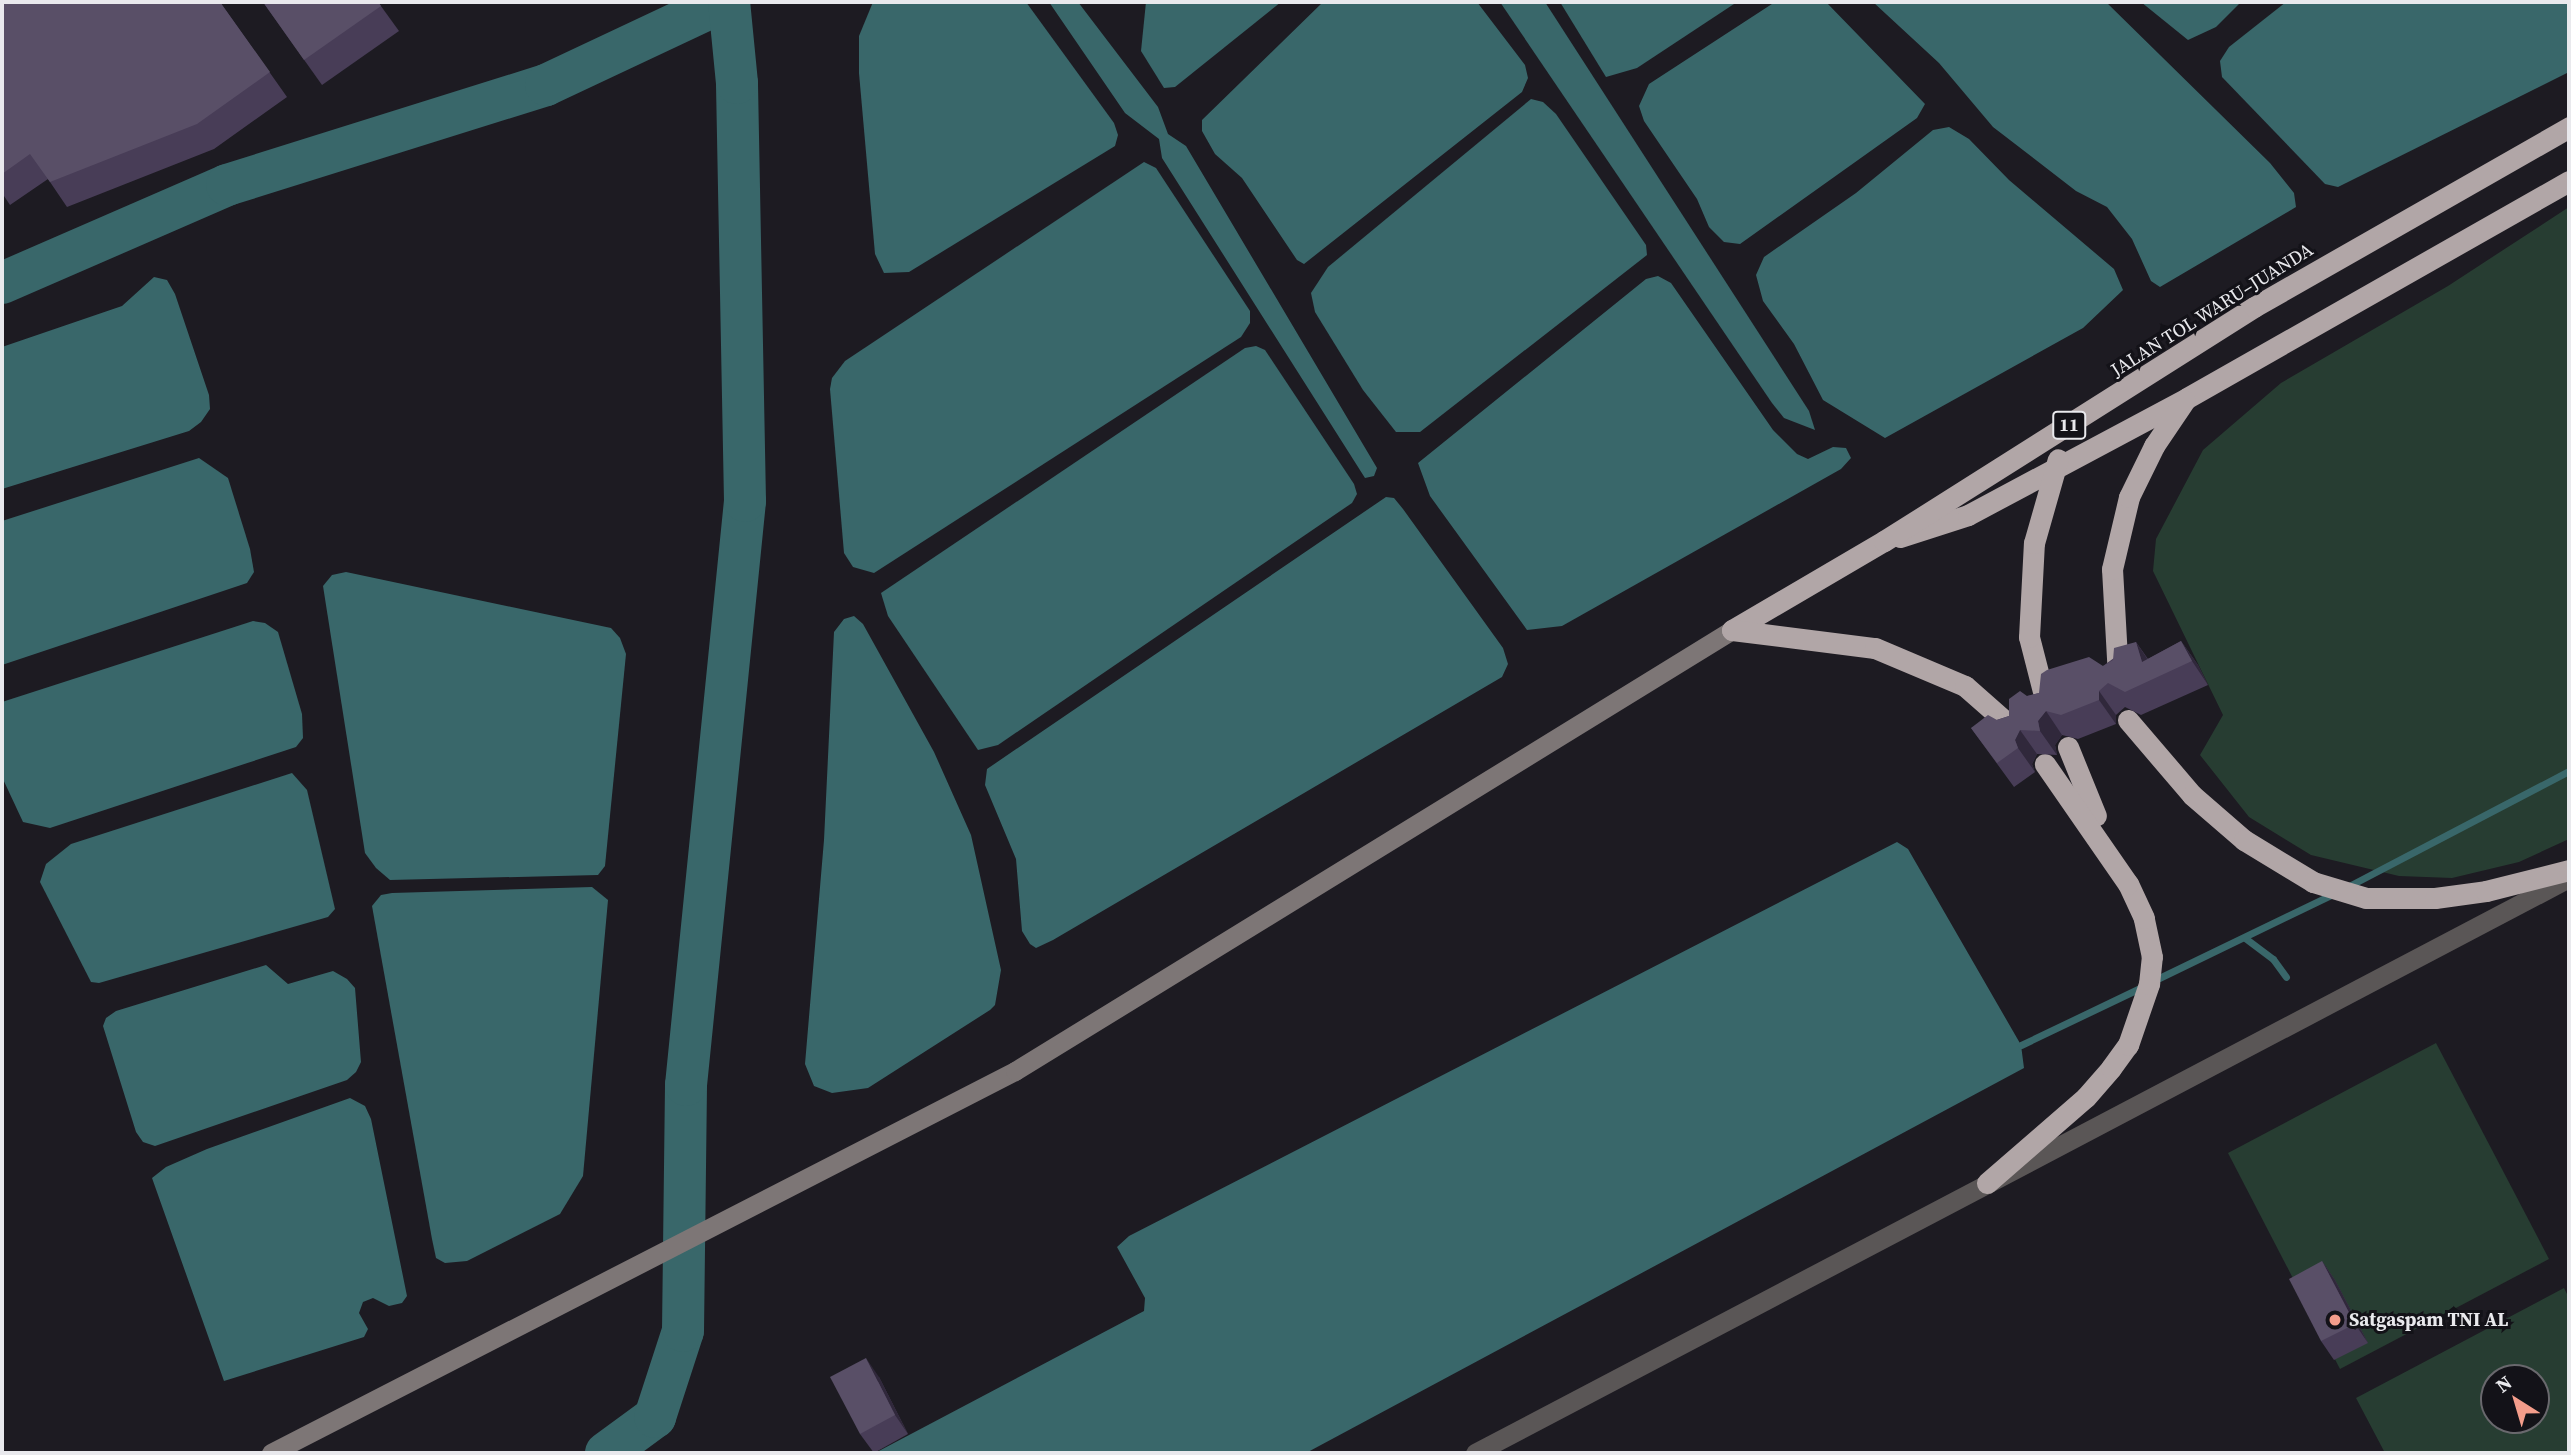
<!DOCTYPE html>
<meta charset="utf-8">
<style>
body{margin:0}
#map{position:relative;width:2571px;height:1455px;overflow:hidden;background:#1d1b22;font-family:"Source Serif 4",serif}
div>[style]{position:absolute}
.green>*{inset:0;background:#273d32}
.water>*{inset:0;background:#39676a}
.stream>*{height:7px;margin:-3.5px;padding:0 3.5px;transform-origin:3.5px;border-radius:3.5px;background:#39676a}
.river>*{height:42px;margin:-21px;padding:0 21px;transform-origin:21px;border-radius:21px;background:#39676a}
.tertiary>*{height:19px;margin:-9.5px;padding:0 9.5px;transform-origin:9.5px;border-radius:9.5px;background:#5a5656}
.secondary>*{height:19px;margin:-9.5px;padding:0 9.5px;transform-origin:9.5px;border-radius:9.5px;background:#7d7676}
.motorway>*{height:21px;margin:-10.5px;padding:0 10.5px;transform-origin:10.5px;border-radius:10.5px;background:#b1a6a7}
.wall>*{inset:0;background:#483d57}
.shaded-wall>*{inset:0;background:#30283b}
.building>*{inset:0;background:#594f67}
.dots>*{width:19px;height:19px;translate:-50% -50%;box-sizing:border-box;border:4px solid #131218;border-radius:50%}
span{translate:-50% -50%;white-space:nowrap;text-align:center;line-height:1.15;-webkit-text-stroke:6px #131218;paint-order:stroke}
.shield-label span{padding:2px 5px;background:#131218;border:2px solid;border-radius:5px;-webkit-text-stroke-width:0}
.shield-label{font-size:18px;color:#e9e9ed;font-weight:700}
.street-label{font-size:19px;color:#e9e9ed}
.poi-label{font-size:19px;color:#e9e9ed;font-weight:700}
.left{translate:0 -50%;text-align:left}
.frame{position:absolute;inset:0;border:4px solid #e9e9ed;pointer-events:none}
.north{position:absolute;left:2480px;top:1364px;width:70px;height:70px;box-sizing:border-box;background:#131218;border:2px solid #69686d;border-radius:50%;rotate:323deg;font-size:19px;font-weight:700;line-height:28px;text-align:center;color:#e9e9ed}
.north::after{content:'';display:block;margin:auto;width:24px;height:32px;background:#f49d8b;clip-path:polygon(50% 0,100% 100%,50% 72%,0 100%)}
</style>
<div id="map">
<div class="green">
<div style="clip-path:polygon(2569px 207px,2569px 839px,2519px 862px,2452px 878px,2399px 876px,2311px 855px,2249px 817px,2200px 755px,2223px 715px,2153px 571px,2156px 539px,2203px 450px,2281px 383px,2448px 286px)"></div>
<div style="clip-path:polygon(2436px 1043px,2549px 1259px,2340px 1369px,2228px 1153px)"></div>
<div style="clip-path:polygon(evenodd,2564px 1288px,2569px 1298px,2569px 1453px,2385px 1453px,2356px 1398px,2564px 1288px,2494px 1378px,2536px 1378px,2536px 1420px,2494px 1420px,2494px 1378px)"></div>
</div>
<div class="water">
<div style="clip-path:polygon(873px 2px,1026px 2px,1114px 123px,1118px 135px,1115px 146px,909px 272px,884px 273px,875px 254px,859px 73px,859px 36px)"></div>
<div style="clip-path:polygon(1049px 2px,1078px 2px,1158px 107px,1168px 134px,1186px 146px,1377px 468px,1374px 476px,1365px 478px,1162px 158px,1159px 139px,1125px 113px)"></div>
<div style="clip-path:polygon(1146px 2px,1281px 2px,1175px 87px,1164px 88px,1141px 51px)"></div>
<div style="clip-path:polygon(1323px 2px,1477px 2px,1525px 65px,1528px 78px,1522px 92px,1304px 264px,1297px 260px,1242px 178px,1215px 154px,1202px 131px,1202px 120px)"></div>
<div style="clip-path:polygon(1500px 2px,1545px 2px,1809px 411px,1815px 430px,1784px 418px,1772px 403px)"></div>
<div style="clip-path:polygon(1560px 2px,1737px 2px,1637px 68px,1606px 77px)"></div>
<div style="clip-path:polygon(1775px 2px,1826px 2px,1925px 104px,1917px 118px,1740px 244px,1724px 242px,1709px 227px,1697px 199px,1644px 121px,1639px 106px,1649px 84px)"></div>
<div style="clip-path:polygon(1873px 2px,2106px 2px,2270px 163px,2294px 193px,2296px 207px,2160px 287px,2151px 281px,2132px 239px,2107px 207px,2076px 191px,1993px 127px,1939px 63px)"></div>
<div style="clip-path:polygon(2141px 2px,2241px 2px,2216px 27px,2188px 40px)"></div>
<div style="clip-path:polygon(2286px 2px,2569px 2px,2569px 72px,2338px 187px,2325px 184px,2222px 77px,2220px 61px,2229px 47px)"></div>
<div style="clip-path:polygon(1531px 99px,1543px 102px,1556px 114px,1646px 245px,1647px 255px,1420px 432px,1396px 432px,1363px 390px,1315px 312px,1311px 293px,1328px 267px)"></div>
<div style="clip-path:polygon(1949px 127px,1969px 139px,2009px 180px,2114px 269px,2123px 290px,2083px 328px,1885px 438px,1823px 400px,1794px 344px,1763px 301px,1756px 275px,1764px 257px,1856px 193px,1933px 130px)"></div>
<div style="clip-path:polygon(1144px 162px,1156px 168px,1250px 311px,1250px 323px,1241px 337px,874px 573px,853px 567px,844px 553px,830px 389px,832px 378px,845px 361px)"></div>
<div style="clip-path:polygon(1658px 276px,1671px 283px,1773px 430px,1797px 454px,1808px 459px,1833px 447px,1846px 448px,1851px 458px,1841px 469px,1562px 626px,1527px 630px,1430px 496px,1418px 463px,1646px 279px)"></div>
<div style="clip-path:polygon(154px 277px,167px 280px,175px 294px,209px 395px,210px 409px,201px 422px,189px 431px,2px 489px,2px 347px,122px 306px)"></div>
<div style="clip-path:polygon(1256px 346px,1265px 350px,1354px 484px,1357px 494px,1352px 503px,998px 745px,978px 750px,888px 616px,881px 593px,1245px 348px)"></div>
<div style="clip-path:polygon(199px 458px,228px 478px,250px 549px,254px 572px,247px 583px,2px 665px,2px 521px)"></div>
<div style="clip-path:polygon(1386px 497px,1394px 498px,1403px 509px,1503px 648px,1508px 664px,1502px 677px,1053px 940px,1036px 948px,1030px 944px,1022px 931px,1016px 859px,985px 785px,987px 769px)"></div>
<div style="clip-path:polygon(346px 572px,611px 628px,620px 638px,626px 654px,605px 866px,598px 875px,390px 880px,376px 868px,365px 853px,323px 586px,332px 575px)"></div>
<div style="clip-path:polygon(854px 616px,863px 624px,934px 752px,971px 835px,1001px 970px,995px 1005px,990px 1010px,868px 1088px,832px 1093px,814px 1086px,805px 1064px,824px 840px,834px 632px,844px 619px)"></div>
<div style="clip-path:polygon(253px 621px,265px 623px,278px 632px,302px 714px,303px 738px,296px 747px,50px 828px,23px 822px,2px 777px,2px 702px)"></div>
<div style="clip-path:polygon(292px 773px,307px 790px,335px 909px,328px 917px,99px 983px,91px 982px,40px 882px,46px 864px,71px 844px)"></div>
<div style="clip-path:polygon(1897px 842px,1908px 849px,2021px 1045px,2024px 1068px,1306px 1453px,875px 1453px,1144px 1311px,1145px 1298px,1117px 1247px,1129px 1236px)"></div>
<div style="clip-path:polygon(592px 887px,608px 900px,583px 1176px,560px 1214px,467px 1261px,445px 1263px,436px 1258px,432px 1239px,372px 906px,381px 895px,392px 893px)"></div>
<div style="clip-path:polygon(266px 965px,288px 984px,333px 971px,347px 979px,355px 988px,361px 1062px,356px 1072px,347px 1080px,155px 1146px,143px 1142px,136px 1132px,103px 1026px,106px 1018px,116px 1011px)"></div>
<div style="clip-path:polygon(350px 1098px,365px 1106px,371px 1119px,407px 1296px,402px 1303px,389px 1306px,373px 1298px,363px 1302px,359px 1313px,368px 1329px,364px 1337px,224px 1381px,152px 1178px,166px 1167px,207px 1149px)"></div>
</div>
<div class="stream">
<div style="left:2347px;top:887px;width:250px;rotate:-27.6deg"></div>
<div style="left:2245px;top:938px;width:35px;rotate:37deg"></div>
<div style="left:2273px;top:959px;width:22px;rotate:54deg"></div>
<div style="left:2155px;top:980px;width:198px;rotate:-25.8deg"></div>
<div style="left:2021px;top:1045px;width:136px;rotate:-25.6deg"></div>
</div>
<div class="river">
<div style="left:2px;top:283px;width:245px;rotate:-23.5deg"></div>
<div style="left:227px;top:185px;width:334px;rotate:-17.4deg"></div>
<div style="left:546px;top:85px;width:195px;rotate:-25.2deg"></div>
<div style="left:606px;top:1453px;width:61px;rotate:-36.3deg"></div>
<div style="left:655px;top:1417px;width:90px;rotate:-72deg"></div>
<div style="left:683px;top:1331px;width:246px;rotate:-89.3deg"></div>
<div style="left:686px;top:1085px;width:587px;rotate:-84.23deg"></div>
<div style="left:745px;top:501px;width:418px;rotate:-91.1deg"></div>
<div style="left:737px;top:83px;width:81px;rotate:-95.6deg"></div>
</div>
<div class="tertiary">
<div style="left:1475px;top:1453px;width:1236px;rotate:-27.73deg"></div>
</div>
<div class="secondary">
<div style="left:271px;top:1453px;width:836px;rotate:-27.18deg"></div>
<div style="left:1015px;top:1071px;width:842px;rotate:-31.59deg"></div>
</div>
<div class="motorway">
<div style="left:1900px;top:537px;width:71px;rotate:-17.9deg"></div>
<div style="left:1968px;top:515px;width:248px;rotate:-28.1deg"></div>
<div style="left:2187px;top:398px;width:439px;rotate:-29.6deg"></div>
<div style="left:1732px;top:630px;width:176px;rotate:-30.4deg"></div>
<div style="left:1884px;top:541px;width:438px;rotate:-32.3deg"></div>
<div style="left:2254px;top:307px;width:363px;rotate:-29.7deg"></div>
<div style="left:1732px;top:630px;width:144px;rotate:7.2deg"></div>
<div style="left:1875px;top:648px;width:98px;rotate:22.9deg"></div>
<div style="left:1965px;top:686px;width:68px;rotate:41.4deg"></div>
<div style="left:2118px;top:676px;width:107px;rotate:-93.2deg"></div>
<div style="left:2112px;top:569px;width:74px;rotate:-76.7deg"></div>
<div style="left:2129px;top:497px;width:57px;rotate:-63.9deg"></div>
<div style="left:2154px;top:446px;width:55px;rotate:-56deg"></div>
<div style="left:2047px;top:707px;width:72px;rotate:-104.4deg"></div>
<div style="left:2029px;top:637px;width:94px;rotate:-87deg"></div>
<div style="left:2034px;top:543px;width:87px;rotate:-74.1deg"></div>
<div style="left:2128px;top:720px;width:99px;rotate:49.5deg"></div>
<div style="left:2192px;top:795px;width:69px;rotate:40.9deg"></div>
<div style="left:2244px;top:840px;width:81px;rotate:31.3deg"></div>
<div style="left:2313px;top:882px;width:55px;rotate:16.8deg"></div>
<div style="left:2366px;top:898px;width:69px"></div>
<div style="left:2435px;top:898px;width:51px;rotate:-7.8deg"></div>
<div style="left:2486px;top:891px;width:86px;rotate:-14.2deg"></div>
<div style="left:2068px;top:747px;width:74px;rotate:67.9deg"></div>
<div style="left:1987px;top:1183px;width:131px;rotate:-41deg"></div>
<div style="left:2086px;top:1097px;width:38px;rotate:-49deg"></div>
<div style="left:2111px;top:1068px;width:29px;rotate:-54deg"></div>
<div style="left:2128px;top:1045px;width:65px;rotate:-71deg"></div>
<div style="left:2149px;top:984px;width:27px;rotate:-84deg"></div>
<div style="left:2152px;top:957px;width:40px;rotate:-102deg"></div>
<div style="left:2144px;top:918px;width:38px;rotate:-115deg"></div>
<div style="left:2128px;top:884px;width:146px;rotate:-124.7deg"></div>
</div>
<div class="wall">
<div style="clip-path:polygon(2px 2px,220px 2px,287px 97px,214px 149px,67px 207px,48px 179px,10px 205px,2px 193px)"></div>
<div style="clip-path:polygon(263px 2px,378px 2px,399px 31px,322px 85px)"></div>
<div style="clip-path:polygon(2181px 641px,2198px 665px,2208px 685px,2141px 715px,2125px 707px,2116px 715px,2116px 724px,2078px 739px,2062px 735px,2055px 745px,2057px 755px,2037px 754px,2032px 764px,2035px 772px,2014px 787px,1971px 728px,2009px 716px,2027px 696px,2039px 693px,2103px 666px,2136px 642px,2148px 659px)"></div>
<div style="clip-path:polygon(2322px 1261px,2335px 1280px,2368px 1343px,2334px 1360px,2321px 1341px)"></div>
<div style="clip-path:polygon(879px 1377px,908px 1434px,874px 1453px,860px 1434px)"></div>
</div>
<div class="shaded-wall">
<div style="clip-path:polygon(2181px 641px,2198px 665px,2208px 685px,2192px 661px)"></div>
<div style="clip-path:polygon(2136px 642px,2152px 666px,2142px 662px)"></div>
<div style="clip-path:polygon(2099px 691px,2116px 715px,2116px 724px,2099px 700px)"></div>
<div style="clip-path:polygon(2046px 711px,2062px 735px,2055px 745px,2057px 755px,2040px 731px,2038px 721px)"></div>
<div style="clip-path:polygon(2020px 730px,2037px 754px,2032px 764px,2035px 772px,2018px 748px,2015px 740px)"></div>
<div style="clip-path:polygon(2322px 1261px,2335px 1280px,2368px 1343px,2355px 1324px)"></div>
<div style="clip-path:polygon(866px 1358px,879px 1377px,908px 1434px,895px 1415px)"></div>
</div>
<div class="building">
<div style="clip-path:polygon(2px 2px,220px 2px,270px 72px,197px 124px,50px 182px,30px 154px,2px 174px)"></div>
<div style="clip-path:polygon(263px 2px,378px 2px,381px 6px,304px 60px)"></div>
<div style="clip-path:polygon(2181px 641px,2192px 661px,2125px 692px,2108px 683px,2099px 691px,2099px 700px,2061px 715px,2046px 711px,2038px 721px,2040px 731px,2020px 730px,2015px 740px,2018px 748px,1997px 763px,1971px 728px,1988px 715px,1997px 720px,2009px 716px,2009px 699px,2020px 691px,2027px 696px,2039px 693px,2041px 674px,2047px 670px,2089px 657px,2103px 666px,2113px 660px,2114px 648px,2136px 642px,2142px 662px)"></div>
<div style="clip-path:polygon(2322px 1261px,2355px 1324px,2321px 1341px,2289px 1279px)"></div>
<div style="clip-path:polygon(866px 1358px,895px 1415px,860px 1434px,830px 1377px)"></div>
</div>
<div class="dots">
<div style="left:2335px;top:1320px;background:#f49d8b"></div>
</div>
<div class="shield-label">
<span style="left:2069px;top:425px">11</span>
</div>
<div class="street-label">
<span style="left:2212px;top:310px;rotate:-32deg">JALAN TOL WARU–JUANDA</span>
</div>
<div class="poi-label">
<span class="left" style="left:2349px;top:1320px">Satgaspam TNI AL</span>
</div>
<div class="frame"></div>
<div class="north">N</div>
</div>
